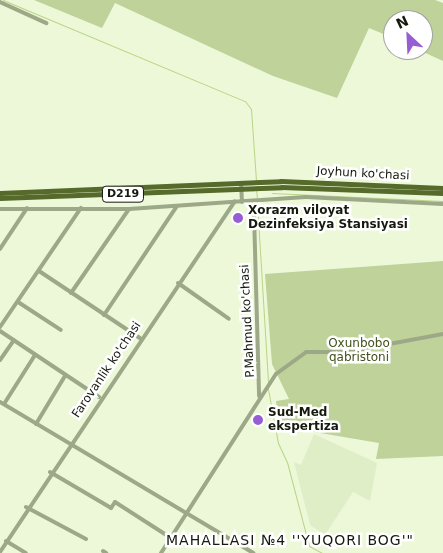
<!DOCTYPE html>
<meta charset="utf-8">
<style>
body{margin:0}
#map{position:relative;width:443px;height:553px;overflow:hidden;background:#ecf8d8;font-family:"DejaVu Sans",sans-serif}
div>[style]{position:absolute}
.built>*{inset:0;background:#e0eec7}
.green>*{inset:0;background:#bed29a}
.stream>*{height:1px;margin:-0.5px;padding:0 0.5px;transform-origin:0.5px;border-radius:0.5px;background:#b9d485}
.minor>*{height:4px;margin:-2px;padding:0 2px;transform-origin:2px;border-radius:2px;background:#9ca887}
.major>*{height:4.5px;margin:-2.25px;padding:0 2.25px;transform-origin:2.25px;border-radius:2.25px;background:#566a2b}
.dots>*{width:14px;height:14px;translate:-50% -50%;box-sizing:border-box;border:2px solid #fff;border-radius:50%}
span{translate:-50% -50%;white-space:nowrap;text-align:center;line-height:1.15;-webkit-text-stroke:5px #fff;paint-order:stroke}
.shield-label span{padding:1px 4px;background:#fff;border:1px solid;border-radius:4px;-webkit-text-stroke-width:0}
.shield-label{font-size:11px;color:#15190e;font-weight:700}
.street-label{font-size:12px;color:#15190e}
.poi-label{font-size:12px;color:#15190e;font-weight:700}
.left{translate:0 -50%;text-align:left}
.park-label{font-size:12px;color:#42521b}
.neighbourhood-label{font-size:14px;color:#15190e;letter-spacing:1px}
.north{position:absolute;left:383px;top:10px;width:50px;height:50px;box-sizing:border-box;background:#fff;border:1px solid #a1a39f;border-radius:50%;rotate:335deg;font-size:14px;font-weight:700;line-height:20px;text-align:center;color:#15190e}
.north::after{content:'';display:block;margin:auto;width:18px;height:22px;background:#975dd5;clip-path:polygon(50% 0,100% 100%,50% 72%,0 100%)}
</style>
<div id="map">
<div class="built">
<div style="clip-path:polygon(314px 434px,377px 463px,370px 501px,353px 492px,325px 535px,310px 525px,294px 462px,301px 465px)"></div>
</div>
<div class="green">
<div style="clip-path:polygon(34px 0,435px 0,443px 3px,443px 61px,419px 50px,423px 50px,423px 20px,393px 20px,393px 38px,369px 28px,337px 98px,273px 76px,115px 3px,102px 28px)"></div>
<div style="clip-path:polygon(443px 261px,443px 456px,376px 459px,379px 443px,279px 426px,276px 401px,289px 399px,272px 364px,265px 274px)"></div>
</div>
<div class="stream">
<div style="left:3px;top:0;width:262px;rotate:22.7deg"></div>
<div style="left:245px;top:101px;width:10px;rotate:53deg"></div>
<div style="left:251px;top:109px;width:72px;rotate:86deg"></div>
<div style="left:256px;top:190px;width:8px;rotate:83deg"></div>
<div style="left:272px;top:193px;width:171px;rotate:2.7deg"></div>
<div style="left:257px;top:202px;width:181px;rotate:86.5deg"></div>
<div style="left:268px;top:389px;width:55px;rotate:79.5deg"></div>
<div style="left:278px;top:443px;width:21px;rotate:65deg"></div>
<div style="left:287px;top:462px;width:87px;rotate:75.3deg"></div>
<div style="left:309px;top:546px;width:15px;rotate:28deg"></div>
</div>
<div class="minor">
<div style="left:0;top:2px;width:51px;rotate:24.5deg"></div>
<div style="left:241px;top:183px;width:19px;rotate:87deg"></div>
<div style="left:248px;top:203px;width:13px;rotate:61deg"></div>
<div style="left:254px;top:214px;width:182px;rotate:88.4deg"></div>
<div style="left:0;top:209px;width:129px"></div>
<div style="left:129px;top:209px;width:177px;rotate:-3.9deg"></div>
<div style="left:306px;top:197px;width:137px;rotate:2.9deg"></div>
<div style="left:0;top:249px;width:49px;rotate:-56.6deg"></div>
<div style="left:39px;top:271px;width:121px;rotate:33.6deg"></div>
<div style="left:178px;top:283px;width:62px;rotate:35.2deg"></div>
<div style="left:71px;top:293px;width:102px;rotate:-55.4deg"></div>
<div style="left:18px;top:302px;width:51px;rotate:33.1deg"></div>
<div style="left:104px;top:315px;width:131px;rotate:-56.2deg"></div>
<div style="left:0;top:327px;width:144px;rotate:-55.8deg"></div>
<div style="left:0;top:331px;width:119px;rotate:33.7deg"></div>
<div style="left:0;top:360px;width:24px;rotate:-55deg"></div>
<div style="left:0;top:402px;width:295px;rotate:30.8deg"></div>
<div style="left:4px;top:404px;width:58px;rotate:-57.7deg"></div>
<div style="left:36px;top:424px;width:56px;rotate:-58.9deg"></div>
<div style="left:50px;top:472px;width:71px;rotate:30.5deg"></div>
<div style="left:111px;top:508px;width:7px;rotate:-56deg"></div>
<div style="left:115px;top:502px;width:67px;rotate:32.7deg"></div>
<div style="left:26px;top:507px;width:68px;rotate:28.1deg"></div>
<div style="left:6px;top:541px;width:23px;rotate:31deg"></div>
<div style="left:103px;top:551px;width:4px;rotate:34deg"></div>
<div style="left:0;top:552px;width:422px;rotate:-56.2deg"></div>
<div style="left:161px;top:553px;width:213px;rotate:-57.3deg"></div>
<div style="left:276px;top:374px;width:37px;rotate:-36deg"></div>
<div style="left:306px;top:352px;width:40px"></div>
<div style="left:346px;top:352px;width:99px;rotate:-10.5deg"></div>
</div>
<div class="major">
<div style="left:0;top:193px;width:281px;rotate:-2.4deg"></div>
<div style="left:281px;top:181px;width:162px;rotate:2.5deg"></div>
<div style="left:0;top:198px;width:282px;rotate:-2.2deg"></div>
<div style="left:282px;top:187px;width:161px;rotate:2.1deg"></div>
</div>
<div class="dots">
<div style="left:238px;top:218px;background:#975dd5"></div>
<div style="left:258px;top:420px;background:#975dd5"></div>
</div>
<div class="shield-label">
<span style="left:123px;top:194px">D219</span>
</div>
<div class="street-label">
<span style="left:363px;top:174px;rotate:3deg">Joyhun ko'chasi</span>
<span style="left:248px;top:321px;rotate:-93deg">P.Mahmud ko'chasi</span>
<span style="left:107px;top:370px;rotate:-56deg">Farovanlik ko'chasi</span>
</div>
<div class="poi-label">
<span class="left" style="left:248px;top:218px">Xorazm viloyat<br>Dezinfeksiya Stansiyasi</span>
<span class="left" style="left:268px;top:420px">Sud-Med<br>ekspertiza</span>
</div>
<div class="park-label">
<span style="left:359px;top:351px">Oxunbobo<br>qabristoni</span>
</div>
<div class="neighbourhood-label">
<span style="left:290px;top:540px">MAHALLASI №4 ''YUQORI BOG'"</span>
</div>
<div class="north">N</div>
</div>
